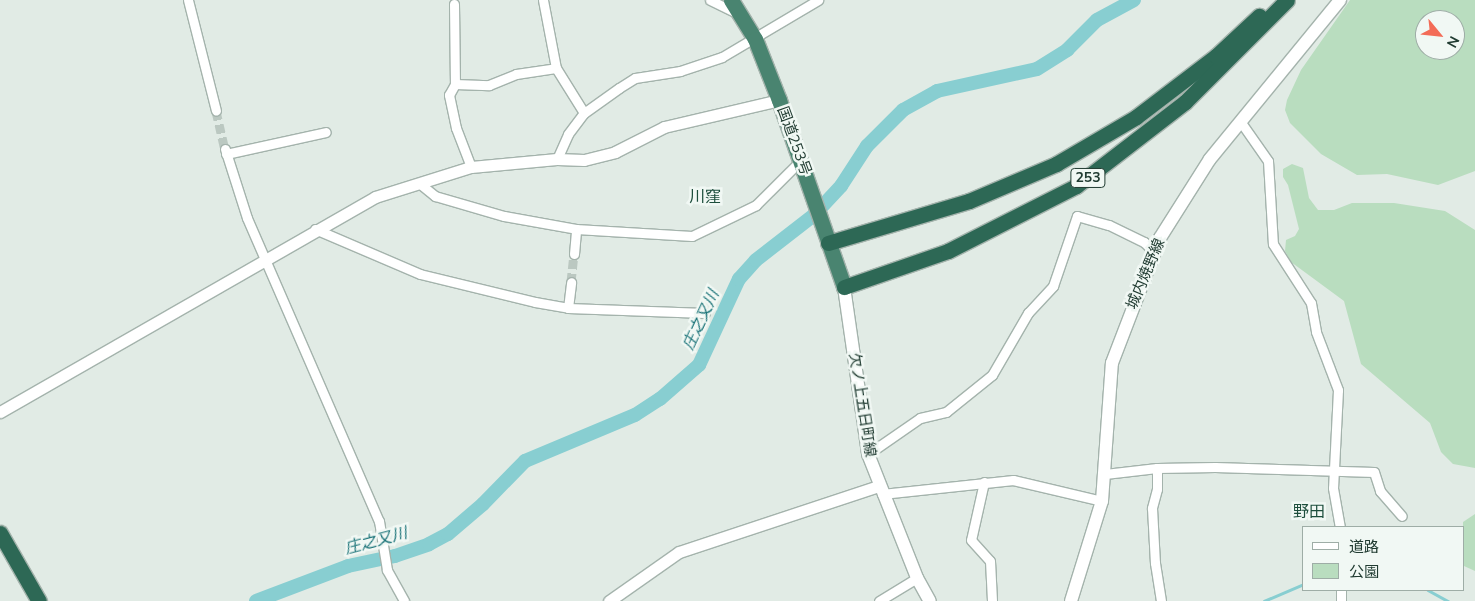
<!DOCTYPE html>
<meta charset="utf-8">
<style>
body{margin:0}
#map{position:relative;width:1475px;height:601px;overflow:hidden;background:#e1ebe5;font-family:"Nunito Sans","Noto Sans JP",sans-serif}
div>[style]{position:absolute}
.green>*{inset:0;background:#b9ddbf}
.stream>*{height:2.5px;margin:-1.25px;padding:0 1.25px;transform-origin:1.25px;border-radius:1.25px;background:#88ced1}
.river>*{height:14px;margin:-7px;padding:0 7px;transform-origin:7px;border-radius:7px;background:#88ced1}
.minor-tunnel>*{height:9px;margin-top:-4.5px;transform-origin:0;background:repeating-linear-gradient(90deg,#bbc8c1 0 9px,transparent 0 13.5px)}
.roads{filter:drop-shadow(1px 0 #a4b3ac) drop-shadow(-1px 0 #a4b3ac) drop-shadow(0 1px #a4b3ac) drop-shadow(0 -1px #a4b3ac)}
.minor>*{height:9px;margin:-4.5px;padding:0 4.5px;transform-origin:4.5px;border-radius:4.5px;background:#fff}
.tertiary>*{height:11px;margin:-5.5px;padding:0 5.5px;transform-origin:5.5px;border-radius:5.5px;background:#fff}
.secondary>*{height:12px;margin:-6px;padding:0 6px;transform-origin:6px;border-radius:6px;background:#fff}
.trunk>*{height:15px;margin:-7.5px;padding:0 7.5px;transform-origin:7.5px;border-radius:7.5px;background:#498470}
.motorway>*{height:15px;margin:-7.5px;padding:0 7.5px;transform-origin:7.5px;border-radius:7.5px;background:#2d6855}
span{translate:-50% -50%;white-space:nowrap;text-align:center;line-height:1.15;-webkit-text-stroke:5px #f1f8f4;paint-order:stroke}
.shield-label span{padding:1px 4px;background:#f1f8f4;border:1px solid;border-radius:4px;-webkit-text-stroke-width:0}
.shield-label{font-size:14px;color:#213c32;font-weight:700}
.street-label{font-size:15px;color:#213c32}
.neighbourhood-label{font-size:16px;color:#1d4e3c}
.water-label{font-size:16px;color:#1b7378;font-style:italic}
.legend{position:absolute;left:1302px;top:526px;width:162px;height:65px;box-sizing:border-box;background:#f1f8f4;border:1px solid #9eada6;margin:0;padding:6px 9px;list-style:none;font-size:15px;color:#213c32}
.legend li{display:flex;align-items:center;gap:10px;height:25px}
.legend b{width:25px;border:1px solid #9eada6}
.north{position:absolute;left:1415px;top:10px;width:50px;height:50px;box-sizing:border-box;background:#f1f8f4;border:1px solid #9eada6;border-radius:50%;rotate:118deg;font-size:14px;font-weight:700;line-height:20px;text-align:center;color:#213c32}
.north::after{content:'';display:block;margin:auto;width:18px;height:22px;background:#f36c57;clip-path:polygon(50% 0,100% 100%,50% 72%,0 100%)}
</style>
<div id="map">
<div class="green">
<div style="clip-path:polygon(evenodd,1350px 0,1475px 0,1475px 171px,1438px 185px,1387px 174px,1357px 175px,1321px 154px,1290px 123px,1285px 110px,1287px 100px,1301px 70px,1350px 0,1425px 20px,1455px 20px,1455px 50px,1425px 50px,1425px 20px)"></div>
<div style="clip-path:polygon(1292px 164px,1303px 168px,1309px 198px,1318px 210px,1334px 210px,1352px 203px,1394px 203px,1445px 211px,1475px 230px,1475px 468px,1453px 464px,1441px 452px,1430px 423px,1361px 364px,1344px 301px,1291px 262px,1285px 251px,1286px 240px,1295px 236px,1299px 229px,1288px 185px,1283px 177px,1283px 169px)"></div>
<div style="clip-path:polygon(1475px 514px,1475px 571px,1464px 566px,1463px 527px,1463px 522px)"></div>
</div>
<div class="stream">
<div style="left:1428px;top:590px;width:23px;rotate:29deg"></div>
<div style="left:1264px;top:601px;width:43px;rotate:-23deg"></div>
</div>
<div class="river">
<div style="left:256px;top:601px;width:98px;rotate:-20.8deg"></div>
<div style="left:348px;top:566px;width:48px;rotate:-12deg"></div>
<div style="left:395px;top:556px;width:36px;rotate:-19deg"></div>
<div style="left:429px;top:544px;width:21px;rotate:-28deg"></div>
<div style="left:448px;top:534px;width:46px;rotate:-40.6deg"></div>
<div style="left:483px;top:504px;width:60px;rotate:-45.7deg"></div>
<div style="left:525px;top:461px;width:119px;rotate:-22.7deg"></div>
<div style="left:635px;top:415px;width:30px;rotate:-33deg"></div>
<div style="left:660px;top:399px;width:52px;rotate:-41.1deg"></div>
<div style="left:699px;top:365px;width:95px;rotate:-65.1deg"></div>
<div style="left:739px;top:279px;width:25px;rotate:-48deg"></div>
<div style="left:756px;top:260px;width:73px;rotate:-37.8deg"></div>
<div style="left:814px;top:215px;width:40px;rotate:-47deg"></div>
<div style="left:841px;top:186px;width:48px;rotate:-57deg"></div>
<div style="left:867px;top:146px;width:51px;rotate:-45deg"></div>
<div style="left:903px;top:110px;width:39px;rotate:-29deg"></div>
<div style="left:937px;top:91px;width:102px;rotate:-12.4deg"></div>
<div style="left:1037px;top:69px;width:36px;rotate:-32deg"></div>
<div style="left:1067px;top:50px;width:42px;rotate:-45deg"></div>
<div style="left:1097px;top:20px;width:42px;rotate:-28.4deg"></div>
</div>
<div class="minor-tunnel">
<div style="left:216px;top:111px;width:39px;rotate:77deg"></div>
<div style="left:571px;top:282px;width:28px;rotate:-84deg"></div>
</div>
<div class="roads">
<div class="minor">
<div style="left:188px;top:0;width:114px;rotate:75.8deg"></div>
<div style="left:543px;top:0;width:69px;rotate:79.2deg"></div>
<div style="left:556px;top:68px;width:53px;rotate:58.1deg"></div>
<div style="left:710px;top:0;width:32px;rotate:26deg"></div>
<div style="left:454px;top:4px;width:80px;rotate:89.3deg"></div>
<div style="left:1240px;top:121px;width:49px;rotate:55deg"></div>
<div style="left:1268px;top:161px;width:83px;rotate:86.6deg"></div>
<div style="left:1273px;top:244px;width:70px;rotate:57.2deg"></div>
<div style="left:1311px;top:303px;width:29px;rotate:80deg"></div>
<div style="left:1316px;top:332px;width:62px;rotate:69.2deg"></div>
<div style="left:1338px;top:390px;width:98px;rotate:92.9deg"></div>
<div style="left:1333px;top:488px;width:40px;rotate:80deg"></div>
<div style="left:225px;top:149px;width:72px;rotate:72.3deg"></div>
<div style="left:247px;top:218px;width:331px;rotate:66.5deg"></div>
<div style="left:379px;top:521px;width:50px;rotate:80.7deg"></div>
<div style="left:387px;top:570px;width:35px;rotate:61deg"></div>
<div style="left:226px;top:154px;width:102px;rotate:-12.4deg"></div>
<div style="left:557px;top:159px;width:27px;rotate:-66deg"></div>
<div style="left:568px;top:134px;width:26px;rotate:-53deg"></div>
<div style="left:584px;top:113px;width:43px;rotate:-35.5deg"></div>
<div style="left:619px;top:88px;width:19px;rotate:-32deg"></div>
<div style="left:635px;top:78px;width:46px;rotate:-8.8deg"></div>
<div style="left:680px;top:71px;width:44px;rotate:-18.4deg"></div>
<div style="left:722px;top:57px;width:112px;rotate:-30.7deg"></div>
<div style="left:471px;top:167px;width:42px;rotate:-111deg"></div>
<div style="left:456px;top:128px;width:34px;rotate:-102deg"></div>
<div style="left:449px;top:95px;width:13px;rotate:-61deg"></div>
<div style="left:455px;top:84px;width:34px;rotate:2deg"></div>
<div style="left:489px;top:85px;width:29px;rotate:-22deg"></div>
<div style="left:516px;top:74px;width:40px;rotate:-8.5deg"></div>
<div style="left:419px;top:183px;width:21px;rotate:39deg"></div>
<div style="left:435px;top:196px;width:72px;rotate:16.2deg"></div>
<div style="left:504px;top:216px;width:73px;rotate:10.2deg"></div>
<div style="left:576px;top:229px;width:116px;rotate:3.5deg"></div>
<div style="left:692px;top:236px;width:71px;rotate:-25.8deg"></div>
<div style="left:756px;top:205px;width:64px;rotate:-45deg"></div>
<div style="left:315px;top:229px;width:114px;rotate:23.2deg"></div>
<div style="left:420px;top:274px;width:118px;rotate:13.7deg"></div>
<div style="left:535px;top:302px;width:34px;rotate:10deg"></div>
<div style="left:568px;top:308px;width:137px;rotate:2.1deg"></div>
<div style="left:574px;top:254px;width:25px;rotate:-85deg"></div>
<div style="left:568px;top:308px;width:26px;rotate:-83deg"></div>
<div style="left:868px;top:454px;width:63px;rotate:-34.7deg"></div>
<div style="left:920px;top:418px;width:27px;rotate:-13deg"></div>
<div style="left:946px;top:412px;width:59px;rotate:-38.8deg"></div>
<div style="left:992px;top:375px;width:72px;rotate:-59.9deg"></div>
<div style="left:1028px;top:313px;width:37px;rotate:-47deg"></div>
<div style="left:1053px;top:286px;width:74px;rotate:-71.1deg"></div>
<div style="left:1077px;top:216px;width:33px;rotate:16deg"></div>
<div style="left:1109px;top:225px;width:39px;rotate:26deg"></div>
<div style="left:1144px;top:242px;width:14px;rotate:45deg"></div>
<div style="left:1157px;top:468px;width:21px;rotate:90deg"></div>
<div style="left:1157px;top:489px;width:20px;rotate:105deg"></div>
<div style="left:1152px;top:508px;width:55px;rotate:86.9deg"></div>
<div style="left:1155px;top:563px;width:38px;rotate:81deg"></div>
<div style="left:1105px;top:474px;width:52px;rotate:-6.6deg"></div>
<div style="left:1157px;top:468px;width:58px;rotate:-1deg"></div>
<div style="left:1215px;top:467px;width:159px;rotate:1.8deg"></div>
<div style="left:1374px;top:472px;width:20px;rotate:72deg"></div>
<div style="left:1380px;top:491px;width:33px;rotate:49deg"></div>
<div style="left:984px;top:482px;width:59px;rotate:102.6deg"></div>
<div style="left:971px;top:540px;width:28px;rotate:48deg"></div>
<div style="left:990px;top:561px;width:40px;rotate:87.1deg"></div>
<div style="left:882px;top:494px;width:132px;rotate:-6.1deg"></div>
<div style="left:1013px;top:480px;width:91px;rotate:13.3deg"></div>
<div style="left:1341px;top:590px;width:11px;rotate:90deg"></div>
<div style="left:879px;top:601px;width:44px;rotate:-31.2deg"></div>
</div>
<div class="tertiary">
<div style="left:0;top:412px;width:432px;rotate:-29.8deg"></div>
<div style="left:375px;top:197px;width:101px;rotate:-17.4deg"></div>
<div style="left:471px;top:167px;width:86px;rotate:-5.3deg"></div>
<div style="left:557px;top:159px;width:27px;rotate:2deg"></div>
<div style="left:584px;top:160px;width:32px;rotate:-14deg"></div>
<div style="left:615px;top:152px;width:55px;rotate:-27deg"></div>
<div style="left:664px;top:127px;width:118px;rotate:-13.2deg"></div>
<div style="left:609px;top:601px;width:85px;rotate:-35deg"></div>
<div style="left:679px;top:552px;width:211px;rotate:-18.3deg"></div>
</div>
<div class="secondary">
<div style="left:844px;top:287px;width:169px;rotate:81.8deg"></div>
<div style="left:868px;top:454px;width:133px;rotate:68.4deg"></div>
<div style="left:917px;top:578px;width:26px;rotate:61deg"></div>
<div style="left:1071px;top:601px;width:105px;rotate:-72.8deg"></div>
<div style="left:1102px;top:501px;width:138px;rotate:-85.9deg"></div>
<div style="left:1112px;top:363px;width:134px;rotate:-69deg"></div>
<div style="left:1160px;top:238px;width:93px;rotate:-57.7deg"></div>
<div style="left:1210px;top:159px;width:205px;rotate:-50.7deg"></div>
</div>
<div class="trunk">
<div style="left:731px;top:0;width:46px;rotate:58.4deg"></div>
<div style="left:755px;top:39px;width:66px;rotate:68.5deg"></div>
<div style="left:779px;top:100px;width:198px;rotate:70.8deg"></div>
</div>
<div class="motorway">
<div style="left:828px;top:243px;width:147px;rotate:-16.6deg"></div>
<div style="left:969px;top:201px;width:95px;rotate:-23deg"></div>
<div style="left:1056px;top:164px;width:93px;rotate:-30.4deg"></div>
<div style="left:1136px;top:117px;width:101px;rotate:-37.3deg"></div>
<div style="left:1216px;top:56px;width:59px;rotate:-42.9deg"></div>
<div style="left:844px;top:287px;width:110px;rotate:-19.1deg"></div>
<div style="left:948px;top:251px;width:144px;rotate:-26.9deg"></div>
<div style="left:1076px;top:186px;width:138px;rotate:-37.6deg"></div>
<div style="left:1185px;top:102px;width:144px;rotate:-45deg"></div>
<div style="left:0;top:533px;width:78px;rotate:60.2deg"></div>
</div>
</div>
<div class="shield-label">
<span style="left:1088px;top:178px">253</span>
</div>
<div class="street-label">
<span style="left:794px;top:141px;rotate:70deg">国道253号</span>
<span style="left:1146px;top:274px;rotate:-67deg">城内焼野線</span>
<span style="left:862px;top:405px;rotate:81deg">欠ノ上五日町線</span>
</div>
<div class="neighbourhood-label">
<span style="left:705px;top:197px">川窪</span>
<span style="left:1309px;top:512px">野田</span>
</div>
<div class="water-label">
<span style="left:701px;top:320px;rotate:-65deg">庄之又川</span>
<span style="left:376px;top:541px;rotate:-15deg">庄之又川</span>
</div>
<ul class="legend">
<li><b style="height:6px;background:#fff"></b>道路</li>
<li><b style="height:14px;background:#b9ddbf"></b>公園</li>
</ul>
<div class="north">N</div>
</div>
